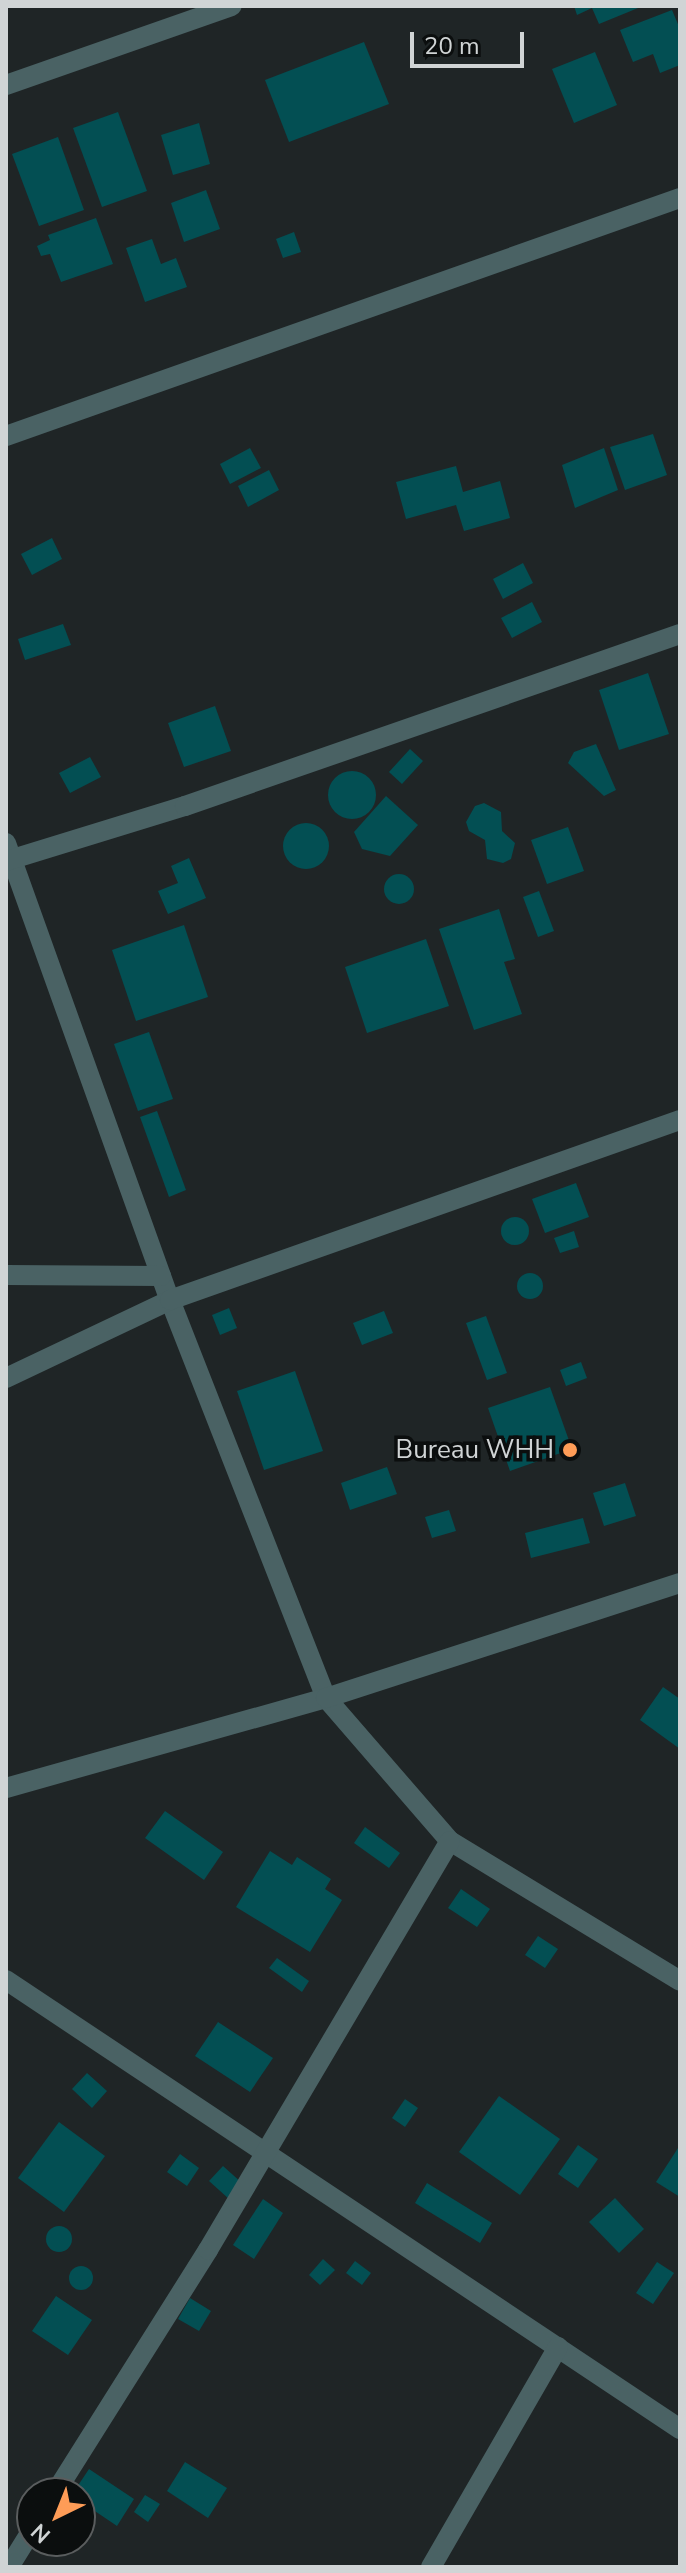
<!DOCTYPE html>
<style>
body{margin:0}
#map{position:relative;width:686px;height:2573px;overflow:hidden;background:#1f2526;font-family:"Nunito Sans",sans-serif}
div>[style]{position:absolute}
.building>*{inset:0;background:#034f53}
.round{border-radius:50%}
.street>*{height:20px;margin:-10px;padding:0 10px;transform-origin:10px;border-radius:10px;background:#4a6264}
.dots>*{width:22px;height:22px;translate:-50% -50%;box-sizing:border-box;border:4px solid #0b0e0e;border-radius:50%}
span{translate:-50% -50%;white-space:nowrap;text-align:center;line-height:1.15;-webkit-text-stroke:7px #0b0e0e;paint-order:stroke}
.poi-label{font-size:26px;color:#d0d4d5}
.right{translate:-100% -50%;text-align:right}
.frame{position:absolute;inset:0;border:8px solid #d0d4d5;pointer-events:none}
.north{position:absolute;left:16px;top:2477px;width:80px;height:80px;box-sizing:border-box;background:#0b0e0e;border:2px solid #5a5d5e;border-radius:50%;rotate:223deg;font-size:22px;font-weight:700;line-height:32px;text-align:center;color:#d0d4d5}
.north::after{content:'';display:block;margin:auto;width:28px;height:36px;background:#fe9c57;clip-path:polygon(50% 0,100% 100%,50% 72%,0 100%)}
.scale{position:absolute;left:410px;top:32px;width:114px;height:36px;box-sizing:border-box;border:4px solid #d0d4d5;border-top:0;padding-left:10px;font-size:24px;line-height:28px;white-space:nowrap;color:#d0d4d5;-webkit-text-stroke:6px #0b0e0e;paint-order:stroke}
</style>
<div id="map">
<div class="building">
<div style="clip-path:polygon(574px 6px,643px 6px,599px 24px,592px 8px,577px 15px)"></div>
<div style="clip-path:polygon(672px 10px,680px 29px,680px 65px,660px 73px,653px 54px,633px 62px,620px 30px)"></div>
<div style="clip-path:polygon(364px 42px,389px 104px,289px 142px,265px 80px)"></div>
<div style="clip-path:polygon(595px 52px,617px 105px,574px 123px,552px 69px)"></div>
<div style="clip-path:polygon(118px 112px,147px 191px,102px 207px,73px 128px)"></div>
<div style="clip-path:polygon(199px 123px,210px 164px,173px 175px,161px 135px)"></div>
<div style="clip-path:polygon(58px 137px,84px 210px,39px 226px,12px 154px)"></div>
<div style="clip-path:polygon(206px 190px,220px 229px,184px 242px,171px 203px)"></div>
<div style="clip-path:polygon(96px 218px,113px 264px,61px 282px,50px 254px,41px 256px,37px 246px,50px 240px,48px 235px)"></div>
<div style="clip-path:polygon(294px 232px,301px 252px,283px 258px,276px 239px)"></div>
<div style="clip-path:polygon(152px 239px,161px 264px,176px 258px,187px 287px,145px 302px,126px 248px)"></div>
<div style="clip-path:polygon(653px 434px,667px 475px,625px 490px,610px 447px)"></div>
<div style="clip-path:polygon(250px 448px,261px 468px,230px 484px,220px 464px)"></div>
<div style="clip-path:polygon(604px 448px,618px 490px,575px 508px,562px 465px)"></div>
<div style="clip-path:polygon(456px 466px,463px 492px,500px 481px,510px 518px,464px 531px,456px 505px,406px 519px,396px 482px)"></div>
<div style="clip-path:polygon(269px 470px,279px 490px,248px 507px,238px 486px)"></div>
<div style="clip-path:polygon(52px 538px,62px 559px,32px 575px,21px 554px)"></div>
<div style="clip-path:polygon(523px 563px,533px 583px,503px 599px,493px 579px)"></div>
<div style="clip-path:polygon(532px 602px,542px 622px,512px 638px,501px 618px)"></div>
<div style="clip-path:polygon(63px 624px,71px 645px,25px 660px,18px 639px)"></div>
<div style="clip-path:polygon(648px 673px,669px 734px,619px 750px,599px 690px)"></div>
<div style="clip-path:polygon(215px 706px,231px 751px,184px 767px,168px 723px)"></div>
<div style="clip-path:polygon(596px 744px,616px 790px,604px 796px,568px 763px,574px 752px)"></div>
<div style="clip-path:polygon(410px 749px,423px 761px,402px 784px,389px 772px)"></div>
<div style="clip-path:polygon(90px 757px,101px 777px,70px 793px,59px 773px)"></div>
<div class="round" style="left:328px;top:771px;width:48px;height:48px"></div>
<div style="clip-path:polygon(386px 796px,418px 825px,390px 856px,362px 849px,354px 832px)"></div>
<div style="clip-path:polygon(484px 803px,501px 812px,502px 831px,515px 843px,511px 859px,503px 863px,487px 859px,485px 840px,469px 831px,466px 822px,475px 806px)"></div>
<div class="round" style="left:283px;top:823px;width:46px;height:46px"></div>
<div style="clip-path:polygon(568px 827px,584px 871px,547px 884px,531px 840px)"></div>
<div style="clip-path:polygon(189px 858px,206px 898px,168px 914px,158px 891px,178px 883px,171px 866px)"></div>
<div class="round" style="left:384px;top:874px;width:30px;height:30px"></div>
<div style="clip-path:polygon(539px 891px,554px 931px,538px 937px,523px 897px)"></div>
<div style="clip-path:polygon(499px 909px,515px 959px,504px 962px,522px 1014px,474px 1030px,439px 929px)"></div>
<div style="clip-path:polygon(184px 925px,208px 997px,136px 1021px,112px 950px)"></div>
<div style="clip-path:polygon(426px 939px,449px 1006px,367px 1033px,345px 967px)"></div>
<div style="clip-path:polygon(149px 1032px,173px 1099px,138px 1111px,114px 1044px)"></div>
<div style="clip-path:polygon(157px 1111px,186px 1190px,169px 1197px,140px 1117px)"></div>
<div style="clip-path:polygon(576px 1183px,589px 1217px,545px 1233px,532px 1199px)"></div>
<div class="round" style="left:501px;top:1217px;width:28px;height:28px"></div>
<div style="clip-path:polygon(574px 1231px,579px 1247px,560px 1253px,554px 1238px)"></div>
<div class="round" style="left:517px;top:1273px;width:26px;height:26px"></div>
<div style="clip-path:polygon(229px 1308px,237px 1328px,220px 1335px,212px 1315px)"></div>
<div style="clip-path:polygon(384px 1311px,393px 1333px,362px 1345px,353px 1323px)"></div>
<div style="clip-path:polygon(486px 1316px,507px 1373px,487px 1380px,466px 1323px)"></div>
<div style="clip-path:polygon(581px 1362px,587px 1378px,566px 1386px,560px 1370px)"></div>
<div style="clip-path:polygon(295px 1371px,323px 1451px,264px 1470px,237px 1391px)"></div>
<div style="clip-path:polygon(550px 1387px,572px 1449px,510px 1471px,488px 1408px)"></div>
<div style="clip-path:polygon(387px 1467px,397px 1494px,350px 1510px,341px 1483px)"></div>
<div style="clip-path:polygon(625px 1483px,636px 1516px,604px 1526px,593px 1493px)"></div>
<div style="clip-path:polygon(449px 1510px,456px 1531px,432px 1538px,425px 1517px)"></div>
<div style="clip-path:polygon(583px 1518px,590px 1543px,531px 1558px,525px 1533px)"></div>
<div style="clip-path:polygon(663px 1687px,680px 1699px,680px 1749px,640px 1720px)"></div>
<div style="clip-path:polygon(165px 1811px,223px 1852px,204px 1880px,145px 1838px)"></div>
<div style="clip-path:polygon(365px 1827px,400px 1853px,389px 1868px,354px 1843px)"></div>
<div style="clip-path:polygon(270px 1851px,292px 1865px,297px 1857px,331px 1879px,325px 1889px,342px 1900px,310px 1952px,236px 1907px)"></div>
<div style="clip-path:polygon(461px 1889px,490px 1909px,477px 1927px,448px 1908px)"></div>
<div style="clip-path:polygon(538px 1936px,558px 1949px,545px 1968px,525px 1955px)"></div>
<div style="clip-path:polygon(277px 1958px,309px 1981px,302px 1992px,269px 1968px)"></div>
<div style="clip-path:polygon(218px 2022px,273px 2058px,250px 2092px,195px 2056px)"></div>
<div style="clip-path:polygon(87px 2073px,107px 2091px,92px 2108px,72px 2089px)"></div>
<div style="clip-path:polygon(499px 2096px,560px 2139px,520px 2195px,459px 2152px)"></div>
<div style="clip-path:polygon(405px 2099px,418px 2108px,405px 2127px,392px 2118px)"></div>
<div style="clip-path:polygon(59px 2122px,105px 2156px,64px 2212px,18px 2178px)"></div>
<div style="clip-path:polygon(578px 2145px,598px 2159px,578px 2188px,558px 2174px)"></div>
<div style="clip-path:polygon(680px 2145px,680px 2197px,656px 2182px)"></div>
<div style="clip-path:polygon(180px 2154px,199px 2168px,187px 2186px,167px 2172px)"></div>
<div style="clip-path:polygon(223px 2166px,242px 2183px,229px 2199px,209px 2181px)"></div>
<div style="clip-path:polygon(427px 2183px,492px 2223px,480px 2243px,415px 2203px)"></div>
<div style="clip-path:polygon(615px 2198px,644px 2229px,619px 2253px,589px 2222px)"></div>
<div style="clip-path:polygon(263px 2199px,283px 2213px,254px 2259px,233px 2245px)"></div>
<div class="round" style="left:46px;top:2226px;width:26px;height:26px"></div>
<div style="clip-path:polygon(323px 2259px,335px 2270px,320px 2285px,309px 2275px)"></div>
<div style="clip-path:polygon(355px 2261px,371px 2273px,362px 2285px,346px 2273px)"></div>
<div style="clip-path:polygon(657px 2262px,674px 2273px,653px 2304px,636px 2293px)"></div>
<div class="round" style="left:69px;top:2266px;width:24px;height:24px"></div>
<div style="clip-path:polygon(56px 2296px,92px 2320px,68px 2355px,32px 2331px)"></div>
<div style="clip-path:polygon(190px 2298px,211px 2311px,199px 2331px,178px 2319px)"></div>
<div style="clip-path:polygon(185px 2462px,227px 2488px,208px 2518px,167px 2491px)"></div>
<div style="clip-path:polygon(89px 2469px,134px 2499px,117px 2526px,80px 2501px,80px 2493px,73px 2493px)"></div>
<div style="clip-path:polygon(145px 2495px,160px 2504px,148px 2522px,134px 2512px)"></div>
</div>
<div class="street">
<div style="left:6px;top:85px;width:239px;rotate:-19.3deg"></div>
<div style="left:6px;top:436px;width:715px;rotate:-19.45deg"></div>
<div style="left:6px;top:843px;width:486px;rotate:70.3deg"></div>
<div style="left:170px;top:1300px;width:427px;rotate:68.6deg"></div>
<div style="left:326px;top:1698px;width:189px;rotate:49.1deg"></div>
<div style="left:450px;top:1841px;width:269px;rotate:31.3deg"></div>
<div style="left:6px;top:861px;width:187px;rotate:-17.1deg"></div>
<div style="left:185px;top:806px;width:524px;rotate:-19.16deg"></div>
<div style="left:6px;top:1275px;width:155px;rotate:0.4deg"></div>
<div style="left:6px;top:1378px;width:182px;rotate:-25.4deg"></div>
<div style="left:170px;top:1300px;width:541px;rotate:-19.44deg"></div>
<div style="left:6px;top:1788px;width:332px;rotate:-15.7deg"></div>
<div style="left:326px;top:1698px;width:372px;rotate:-18deg"></div>
<div style="left:6px;top:1980px;width:810px;rotate:33.67deg"></div>
<div style="left:55px;top:2493px;width:287px;rotate:-57.8deg"></div>
<div style="left:208px;top:2250px;width:475px;rotate:-59.4deg"></div>
<div style="left:9px;top:2567px;width:44px;rotate:-58.1deg"></div>
<div style="left:431px;top:2567px;width:254px;rotate:-60deg"></div>
</div>
<div class="dots">
<div style="left:570px;top:1450px;background:#fe9c57"></div>
</div>
<div class="poi-label">
<span class="right" style="left:554px;top:1450px">Bureau WHH</span>
</div>
<div class="frame"></div>
<div class="north">N</div>
<div class="scale">20 m</div>
</div>
